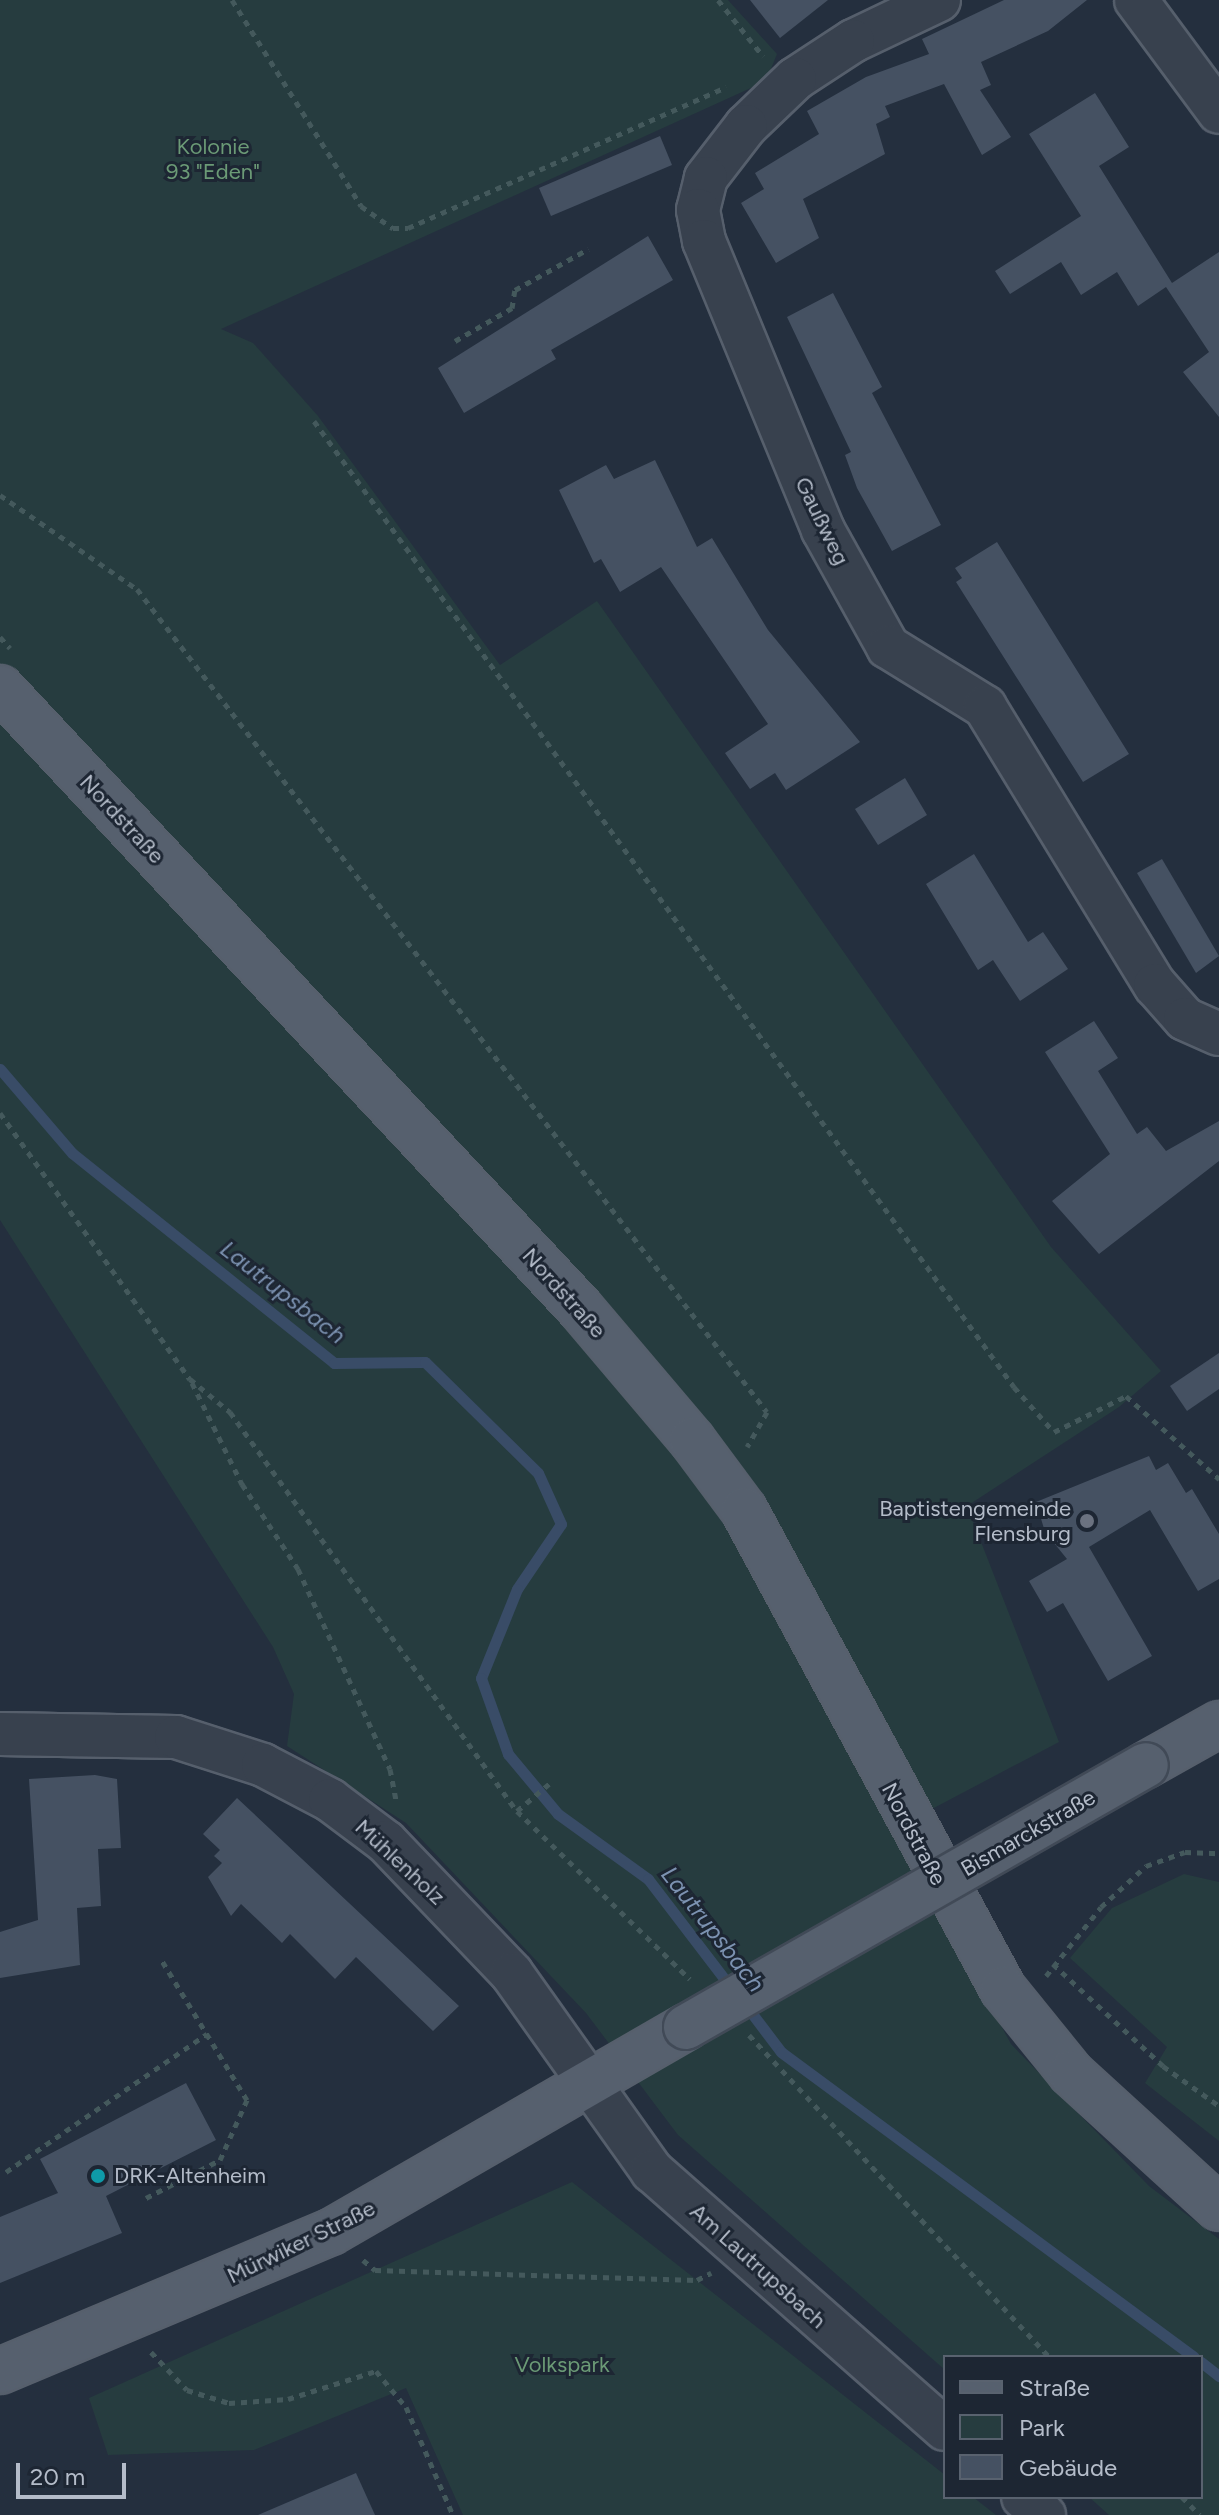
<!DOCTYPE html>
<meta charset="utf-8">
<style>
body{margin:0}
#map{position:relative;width:1219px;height:2515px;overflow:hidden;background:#242f3e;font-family:Figtree,sans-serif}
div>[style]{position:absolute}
.green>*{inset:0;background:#263c3f}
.stream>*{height:11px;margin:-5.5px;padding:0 5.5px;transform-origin:5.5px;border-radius:5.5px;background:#394c67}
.building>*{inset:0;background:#455162}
.path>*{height:5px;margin-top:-2.5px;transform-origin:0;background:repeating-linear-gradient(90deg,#44595c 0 6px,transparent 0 12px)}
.roads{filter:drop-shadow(2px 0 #565f6c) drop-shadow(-2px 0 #565f6c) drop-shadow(0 2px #565f6c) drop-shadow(0 -2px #565f6c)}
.minor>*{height:42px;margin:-21px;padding:0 21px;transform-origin:21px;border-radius:21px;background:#38414e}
.major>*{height:44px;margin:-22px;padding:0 22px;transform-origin:22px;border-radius:22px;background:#56606e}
.bridges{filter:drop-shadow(2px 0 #414a57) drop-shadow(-2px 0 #414a57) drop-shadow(0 2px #414a57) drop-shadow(0 -2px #414a57)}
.major-bridge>*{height:44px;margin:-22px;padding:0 22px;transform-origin:22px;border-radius:22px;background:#56606e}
.dots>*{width:22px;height:22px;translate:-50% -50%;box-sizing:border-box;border:4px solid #1d2633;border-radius:50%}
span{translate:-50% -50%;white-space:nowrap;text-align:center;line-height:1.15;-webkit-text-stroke:6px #1d2633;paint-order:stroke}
.park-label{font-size:22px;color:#6b9a76}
.street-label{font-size:22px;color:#b4bcc9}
.poi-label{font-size:22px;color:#b4bcc9}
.right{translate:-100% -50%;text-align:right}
.left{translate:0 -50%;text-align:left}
.water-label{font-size:24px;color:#7c92b1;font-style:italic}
.legend{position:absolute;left:943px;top:2355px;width:260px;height:144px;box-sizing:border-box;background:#1d2633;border:2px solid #59626f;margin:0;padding:10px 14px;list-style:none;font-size:24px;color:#b4bcc9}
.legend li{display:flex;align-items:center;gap:16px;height:40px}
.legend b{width:40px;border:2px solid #59626f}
.scale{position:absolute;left:16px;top:2463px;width:110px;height:36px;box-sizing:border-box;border:4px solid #b4bcc9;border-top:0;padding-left:10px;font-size:24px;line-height:28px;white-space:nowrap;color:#b4bcc9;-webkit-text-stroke:6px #1d2633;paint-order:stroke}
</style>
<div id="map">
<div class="green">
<div style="clip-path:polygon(0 0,728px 0,777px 54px,766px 81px,221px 329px,253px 343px,318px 416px,500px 665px,597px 601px,1051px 1247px,1161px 1371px,1119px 1407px,967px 1506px,1059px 1742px,894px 1829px,1011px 2044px,1149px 2186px,1219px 2239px,1219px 2515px,1109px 2515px,1089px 2497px,1201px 2497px,1201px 2357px,945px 2357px,945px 2370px,678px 2135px,586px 2013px,406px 1823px,287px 1746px,294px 1694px,273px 1647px,0 1220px)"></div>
<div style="clip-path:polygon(1184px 1874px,1219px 1882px,1219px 2141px,1145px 2083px,1167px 2047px,1070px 1958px,1112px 1908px)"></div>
<div style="clip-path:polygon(572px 2182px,945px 2475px,945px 2497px,973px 2497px,996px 2515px,463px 2515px,406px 2388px,254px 2450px,108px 2455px,89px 2398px)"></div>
</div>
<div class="stream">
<div style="left:0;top:1069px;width:111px;rotate:49.4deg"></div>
<div style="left:72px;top:1153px;width:336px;rotate:38.7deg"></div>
<div style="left:334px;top:1363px;width:91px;rotate:-0.6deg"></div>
<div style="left:425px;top:1362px;width:158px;rotate:44.5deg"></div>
<div style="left:538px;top:1473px;width:56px;rotate:65.7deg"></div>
<div style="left:561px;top:1524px;width:78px;rotate:124.1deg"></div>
<div style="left:517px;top:1589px;width:96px;rotate:112deg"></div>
<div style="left:481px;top:1678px;width:81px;rotate:70.4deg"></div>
<div style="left:508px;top:1754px;width:78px;rotate:50.2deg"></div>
<div style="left:558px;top:1814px;width:111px;rotate:35.8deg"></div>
<div style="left:648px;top:1879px;width:140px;rotate:52.6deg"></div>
<div style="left:744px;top:2003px;width:61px;rotate:52.9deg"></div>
<div style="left:781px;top:2052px;width:513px;rotate:36.45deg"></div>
<div style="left:1201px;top:2362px;width:23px;rotate:38deg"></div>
</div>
<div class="building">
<div style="clip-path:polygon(750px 0,828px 0,780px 38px)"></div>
<div style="clip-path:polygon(1004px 0,1087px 0,1048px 31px,981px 62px,991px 85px,980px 90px,1011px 137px,982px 155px,944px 84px,885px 106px,890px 117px,876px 124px,885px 154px,803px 199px,819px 238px,776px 263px,741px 203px,764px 189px,755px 173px,819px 134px,807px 111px,866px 77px,929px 54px,922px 39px)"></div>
<div style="clip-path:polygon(1095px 93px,1129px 147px,1099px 166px,1172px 283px,1219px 252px,1219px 417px,1183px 372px,1209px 352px,1166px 287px,1138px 306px,1117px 272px,1081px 295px,1061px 262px,1010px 294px,995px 271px,1081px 216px,1029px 134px)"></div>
<div style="clip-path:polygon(660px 136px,672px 165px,551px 216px,539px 188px)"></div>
<div style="clip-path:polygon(648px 236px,673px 280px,551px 350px,556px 359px,464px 413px,438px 368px)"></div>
<div style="clip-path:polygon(833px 293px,882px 387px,872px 393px,941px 525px,892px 551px,857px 488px,845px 455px,851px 452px,787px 317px)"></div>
<div style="clip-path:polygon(655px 460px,697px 547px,712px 538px,768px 630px,860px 742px,786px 790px,775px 773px,750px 789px,725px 753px,768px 724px,661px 567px,620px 592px,601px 559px,594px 563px,559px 490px,606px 465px,614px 479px)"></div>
<div style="clip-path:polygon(997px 542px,1129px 754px,1083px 782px,956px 582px,962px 578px,955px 568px)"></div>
<div style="clip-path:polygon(905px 778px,927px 815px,878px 845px,855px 809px)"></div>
<div style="clip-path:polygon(974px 854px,1028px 942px,1043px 932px,1068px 969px,1020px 1001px,993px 960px,978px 970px,926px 884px)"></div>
<div style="clip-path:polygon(1162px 859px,1219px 956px,1196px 973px,1137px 873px)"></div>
<div style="clip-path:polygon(1094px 1021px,1118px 1058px,1098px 1071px,1137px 1134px,1147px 1127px,1166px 1151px,1219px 1121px,1219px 1161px,1099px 1254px,1052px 1201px,1110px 1154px,1045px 1052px)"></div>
<div style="clip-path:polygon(1219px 1353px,1219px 1389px,1187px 1411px,1170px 1386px)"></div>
<div style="clip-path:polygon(1149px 1456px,1156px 1470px,1168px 1463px,1186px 1493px,1192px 1489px,1219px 1534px,1219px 1579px,1198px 1591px,1150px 1510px,1089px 1547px,1152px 1656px,1108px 1681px,1063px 1603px,1047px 1612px,1029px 1581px,1067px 1559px,1045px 1532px,1036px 1502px)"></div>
<div style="clip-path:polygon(95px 1775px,117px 1779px,121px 1848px,98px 1849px,101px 1906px,77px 1908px,80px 1965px,0 1978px,0 1932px,38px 1920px,29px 1779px)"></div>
<div style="clip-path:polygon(237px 1798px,459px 2006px,433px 2031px,356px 1957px,335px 1979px,290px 1934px,282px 1943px,241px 1904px,231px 1916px,208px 1877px,222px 1863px,214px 1856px,220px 1850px,203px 1834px)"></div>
<div style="clip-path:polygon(186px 2083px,216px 2140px,106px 2196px,122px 2233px,0 2283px,0 2217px,58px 2193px,40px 2159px)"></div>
<div style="clip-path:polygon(356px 2473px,375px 2515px,258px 2515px)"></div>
</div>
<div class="path">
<div style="left:232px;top:0;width:243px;rotate:57.9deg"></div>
<div style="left:361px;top:206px;width:39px;rotate:35deg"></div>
<div style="left:393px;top:228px;width:15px"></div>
<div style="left:408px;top:228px;width:348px;rotate:-23.9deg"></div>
<div style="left:718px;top:0;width:72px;rotate:51.2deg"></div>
<div style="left:455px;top:341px;width:66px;rotate:-30.1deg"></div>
<div style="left:512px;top:308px;width:18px;rotate:-81deg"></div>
<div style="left:515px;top:290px;width:84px;rotate:-29.3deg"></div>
<div style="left:314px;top:421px;width:1193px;rotate:54.07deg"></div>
<div style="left:1014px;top:1387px;width:60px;rotate:48.4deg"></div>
<div style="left:1054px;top:1432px;width:80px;rotate:-26.6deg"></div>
<div style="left:1126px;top:1396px;width:125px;rotate:41.7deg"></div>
<div style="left:0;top:495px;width:166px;rotate:34.5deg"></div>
<div style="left:137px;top:589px;width:1036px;rotate:52.57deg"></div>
<div style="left:767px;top:1412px;width:40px;rotate:119.7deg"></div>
<div style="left:0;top:637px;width:15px;rotate:48deg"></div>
<div style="left:0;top:1113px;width:327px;rotate:54.5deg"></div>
<div style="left:190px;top:1379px;width:52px;rotate:39.5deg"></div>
<div style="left:230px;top:1412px;width:491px;rotate:54.3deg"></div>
<div style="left:517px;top:1811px;width:241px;rotate:44.2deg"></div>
<div style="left:192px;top:1383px;width:113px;rotate:63.7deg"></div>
<div style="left:242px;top:1484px;width:102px;rotate:56.6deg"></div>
<div style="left:298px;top:1569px;width:220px;rotate:65.3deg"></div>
<div style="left:390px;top:1769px;width:32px;rotate:79deg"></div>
<div style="left:517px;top:1811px;width:42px;rotate:-40.2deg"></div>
<div style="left:1053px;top:1964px;width:150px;rotate:42.8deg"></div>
<div style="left:1163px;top:2066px;width:69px;rotate:35.5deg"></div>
<div style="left:1046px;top:1976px;width:88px;rotate:-51.4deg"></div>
<div style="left:1101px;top:1907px;width:61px;rotate:-42.3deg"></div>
<div style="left:1146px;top:1866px;width:41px;rotate:-19.7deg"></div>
<div style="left:1185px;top:1852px;width:34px;rotate:2deg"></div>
<div style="left:749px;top:2035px;width:440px;rotate:47deg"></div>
<div style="left:6px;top:2172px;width:244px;rotate:-34.5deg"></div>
<div style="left:146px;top:2198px;width:83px;rotate:-27.2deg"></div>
<div style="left:220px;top:2160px;width:66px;rotate:-65.8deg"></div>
<div style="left:247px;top:2100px;width:163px;rotate:-121.4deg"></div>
<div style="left:363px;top:2260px;width:16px;rotate:40deg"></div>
<div style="left:375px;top:2270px;width:322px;rotate:1.8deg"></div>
<div style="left:697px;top:2280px;width:16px;rotate:-27deg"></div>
<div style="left:151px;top:2352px;width:52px;rotate:46.5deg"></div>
<div style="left:187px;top:2390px;width:44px;rotate:17.2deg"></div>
<div style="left:229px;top:2403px;width:59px;rotate:-3.9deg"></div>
<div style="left:288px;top:2399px;width:92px;rotate:-17.7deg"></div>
<div style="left:376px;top:2371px;width:47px;rotate:50.2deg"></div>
<div style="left:406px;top:2407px;width:118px;rotate:66.5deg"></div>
<div style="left:1182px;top:2497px;width:25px;rotate:45deg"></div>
</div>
<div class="roads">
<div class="minor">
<div style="left:939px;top:0;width:95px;rotate:154.5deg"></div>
<div style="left:853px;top:41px;width:69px;rotate:146.8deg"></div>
<div style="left:795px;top:79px;width:68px;rotate:136.2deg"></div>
<div style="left:746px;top:126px;width:66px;rotate:127.6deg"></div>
<div style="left:706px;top:178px;width:33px;rotate:104deg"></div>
<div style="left:698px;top:210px;width:32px;rotate:79deg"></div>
<div style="left:704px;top:241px;width:313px;rotate:67.6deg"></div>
<div style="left:823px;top:530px;width:134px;rotate:60.9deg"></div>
<div style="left:888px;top:647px;width:114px;rotate:31.7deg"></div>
<div style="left:985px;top:707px;width:326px;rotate:58.6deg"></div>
<div style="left:1155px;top:985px;width:45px;rotate:48.6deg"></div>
<div style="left:1185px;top:1019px;width:37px;rotate:24deg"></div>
<div style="left:1136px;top:0;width:139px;rotate:53.5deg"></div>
<div style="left:0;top:1734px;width:176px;rotate:1deg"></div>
<div style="left:176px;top:1737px;width:91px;rotate:17.8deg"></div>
<div style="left:263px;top:1765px;width:76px;rotate:27.6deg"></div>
<div style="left:330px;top:1800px;width:70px;rotate:36.9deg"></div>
<div style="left:386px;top:1842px;width:182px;rotate:46.3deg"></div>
<div style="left:512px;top:1974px;width:242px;rotate:54.6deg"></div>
<div style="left:652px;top:2171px;width:390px;rotate:41.4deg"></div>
<div style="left:1023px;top:2497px;width:28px;rotate:41deg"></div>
</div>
<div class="major">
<div style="left:0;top:688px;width:849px;rotate:46.91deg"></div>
<div style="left:580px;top:1308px;width:173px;rotate:49.7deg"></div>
<div style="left:692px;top:1440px;width:87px;rotate:53.4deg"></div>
<div style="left:744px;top:1510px;width:545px;rotate:61.6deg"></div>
<div style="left:1003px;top:1989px;width:108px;rotate:51deg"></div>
<div style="left:1071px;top:2073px;width:200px;rotate:42.4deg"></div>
<div style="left:1146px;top:1765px;width:84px;rotate:-29.3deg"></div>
<div style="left:0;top:2371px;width:359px;rotate:-22.8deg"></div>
<div style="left:331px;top:2232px;width:410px;rotate:-30deg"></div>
</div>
</div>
<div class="bridges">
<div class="major-bridge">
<div style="left:686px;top:2027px;width:529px;rotate:-29.66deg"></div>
</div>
</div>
<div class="dots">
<div style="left:1087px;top:1521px;background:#6b7280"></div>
<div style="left:98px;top:2176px;background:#0f9aa8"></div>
</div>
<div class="park-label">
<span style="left:213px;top:159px">Kolonie<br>93 "Eden"</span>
<span style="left:562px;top:2365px">Volkspark</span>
</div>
<div class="street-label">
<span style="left:822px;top:521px;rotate:64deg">Gaußweg</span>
<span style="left:122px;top:819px;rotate:47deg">Nordstraße</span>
<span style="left:564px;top:1293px;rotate:48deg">Nordstraße</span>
<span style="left:1028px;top:1833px;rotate:-30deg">Bismarckstraße</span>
<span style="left:914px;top:1834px;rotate:62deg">Nordstraße</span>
<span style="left:400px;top:1862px;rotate:43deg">Mühlenholz</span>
<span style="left:301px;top:2242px;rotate:-26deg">Mürwiker Straße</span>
<span style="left:758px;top:2266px;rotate:42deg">Am Lautrupsbach</span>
</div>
<div class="poi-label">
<span class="right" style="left:1071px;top:1521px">Baptistengemeinde<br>Flensburg</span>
<span class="left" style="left:114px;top:2176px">DRK-Altenheim</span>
</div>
<div class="water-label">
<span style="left:283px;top:1292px;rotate:38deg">Lautrupsbach</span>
<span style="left:713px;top:1929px;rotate:52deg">Lautrupsbach</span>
</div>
<ul class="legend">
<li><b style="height:10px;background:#56606e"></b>Straße</li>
<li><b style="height:22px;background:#263c3f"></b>Park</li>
<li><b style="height:22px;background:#455162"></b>Gebäude</li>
</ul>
<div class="scale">20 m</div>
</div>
